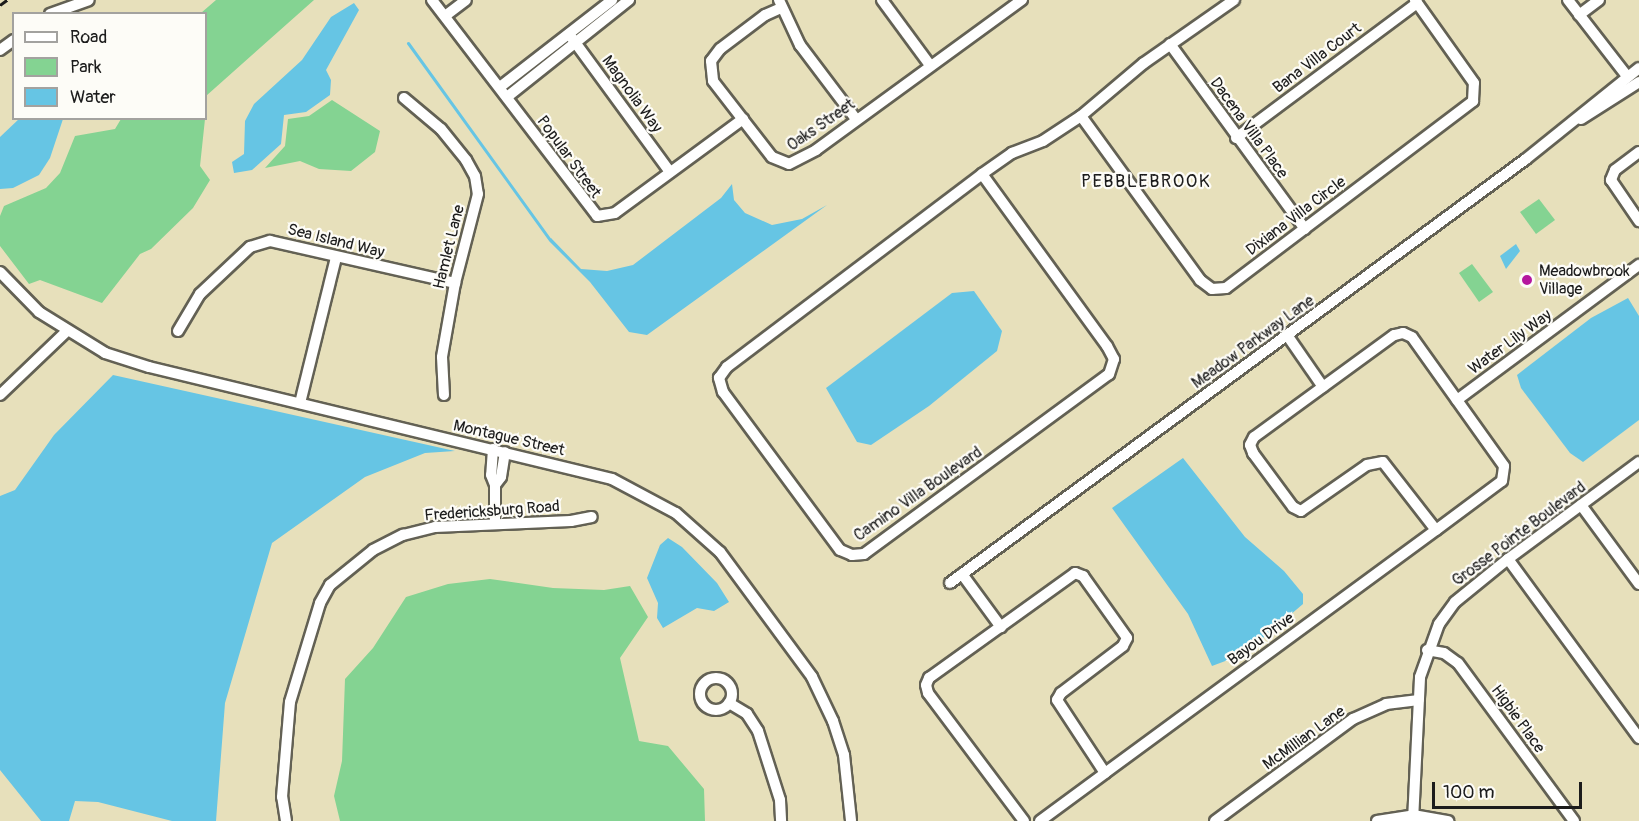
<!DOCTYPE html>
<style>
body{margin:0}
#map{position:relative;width:1639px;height:821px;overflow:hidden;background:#e7e0bb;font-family:Pangolin,sans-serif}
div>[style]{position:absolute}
.green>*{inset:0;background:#84d392}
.water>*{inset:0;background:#66c5e4}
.stream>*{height:3px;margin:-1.5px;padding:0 1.5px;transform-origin:1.5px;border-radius:1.5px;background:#66c5e4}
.roads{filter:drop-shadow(2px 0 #636154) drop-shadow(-2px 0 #636154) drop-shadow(0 2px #636154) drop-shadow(0 -2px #636154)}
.minor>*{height:10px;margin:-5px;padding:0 5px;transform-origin:5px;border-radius:5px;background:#fff}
.minor>.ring{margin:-5px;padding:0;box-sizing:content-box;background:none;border:10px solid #fff;border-radius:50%}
.rail>*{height:3px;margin-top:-1.5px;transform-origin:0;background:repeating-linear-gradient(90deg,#1c1c1c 0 9px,transparent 0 13.5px)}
.dots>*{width:16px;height:16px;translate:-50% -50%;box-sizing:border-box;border:3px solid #fdfcf7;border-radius:50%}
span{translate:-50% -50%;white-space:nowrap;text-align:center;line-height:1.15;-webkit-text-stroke:4.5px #fdfcf7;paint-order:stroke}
.street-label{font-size:16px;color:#1c1c1c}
.poi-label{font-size:16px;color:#1c1c1c}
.left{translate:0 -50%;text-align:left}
.neighbourhood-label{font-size:18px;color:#1c1c1c;letter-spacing:1.5px}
.legend{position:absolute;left:12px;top:12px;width:195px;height:108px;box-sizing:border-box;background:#fdfcf7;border:2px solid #a3a29f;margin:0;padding:8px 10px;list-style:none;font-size:18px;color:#1c1c1c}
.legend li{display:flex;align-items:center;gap:12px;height:30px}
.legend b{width:30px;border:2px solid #a3a29f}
.scale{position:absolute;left:1432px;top:782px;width:150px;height:27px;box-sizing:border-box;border:3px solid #1c1c1c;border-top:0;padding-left:8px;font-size:18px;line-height:21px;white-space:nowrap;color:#1c1c1c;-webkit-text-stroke:4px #fdfcf7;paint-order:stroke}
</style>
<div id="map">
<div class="green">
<div style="clip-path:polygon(216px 0,314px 0,206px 96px,206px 113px,206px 14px,201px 13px)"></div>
<div style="clip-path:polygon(332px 100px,380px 131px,375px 152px,351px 171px,319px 169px,300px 161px,265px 168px,285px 146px,288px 119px,309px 116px)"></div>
<div style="clip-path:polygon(121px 119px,205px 119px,200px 166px,210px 180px,193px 208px,151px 249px,140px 254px,102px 303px,40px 280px,29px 284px,0 246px,0 216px,4px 206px,46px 188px,60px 173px,75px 136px,115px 129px)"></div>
<div style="clip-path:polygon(1539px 199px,1555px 220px,1536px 234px,1520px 212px)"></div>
<div style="clip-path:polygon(1472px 264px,1493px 292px,1479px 302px,1459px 273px)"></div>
<div style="clip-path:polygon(490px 579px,553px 588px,604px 590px,630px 586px,648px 617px,620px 658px,639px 741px,668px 746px,704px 789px,705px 821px,340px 821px,334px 796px,342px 761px,345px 679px,373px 648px,406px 597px,448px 584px)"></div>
</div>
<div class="water">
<div style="clip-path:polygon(354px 3px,359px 10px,326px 70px,331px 80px,330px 95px,306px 112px,284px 115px,281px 144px,252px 170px,234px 173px,232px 162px,244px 154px,245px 121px,254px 104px,302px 60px,331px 17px)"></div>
<div style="clip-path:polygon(20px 118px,63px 119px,50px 158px,39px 175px,13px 188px,0 189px,0 137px)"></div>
<div style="clip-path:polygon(732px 184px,734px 200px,745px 213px,772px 225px,802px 219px,827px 205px,647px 335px,629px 332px,590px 282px,550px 242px,551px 238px,581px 269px,607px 271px,633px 265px,721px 198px)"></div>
<div style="clip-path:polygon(1516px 244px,1520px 251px,1506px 269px,1500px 256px)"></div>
<div style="clip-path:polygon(974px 291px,1002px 331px,997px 351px,929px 406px,871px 445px,857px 442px,826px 388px,952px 293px)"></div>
<div style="clip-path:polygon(1628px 298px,1639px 316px,1639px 420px,1583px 462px,1570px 453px,1521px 388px,1517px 375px,1591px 318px)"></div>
<div style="clip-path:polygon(113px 375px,455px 451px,425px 453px,365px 477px,272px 543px,225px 703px,216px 821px,172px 821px,98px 802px,75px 801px,69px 821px,41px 821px,0 770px,0 496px,15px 490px,54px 435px)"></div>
<div style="clip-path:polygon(1183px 458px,1245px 537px,1284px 571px,1303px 594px,1303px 604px,1244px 654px,1212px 666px,1188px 614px,1112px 508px)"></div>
<div style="clip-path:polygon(668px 538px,682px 547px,717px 583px,729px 602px,714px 611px,697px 608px,663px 628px,657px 618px,658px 603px,647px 578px,660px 545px)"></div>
</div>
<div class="stream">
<div style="left:408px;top:43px;width:243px;rotate:54.2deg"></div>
</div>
<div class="roads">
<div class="minor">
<div style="left:432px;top:0;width:272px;rotate:52.6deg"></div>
<div style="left:597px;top:216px;width:18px;rotate:-9deg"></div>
<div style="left:615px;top:213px;width:159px;rotate:-36.3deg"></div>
<div style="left:779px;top:0;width:50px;rotate:65deg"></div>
<div style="left:800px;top:45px;width:93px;rotate:52.9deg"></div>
<div style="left:882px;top:0;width:81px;rotate:53.6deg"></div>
<div style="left:1568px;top:0;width:96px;rotate:52.2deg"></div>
<div style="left:781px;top:8px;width:17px;rotate:156deg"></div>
<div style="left:765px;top:15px;width:56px;rotate:142.9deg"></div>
<div style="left:720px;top:49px;width:15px;rotate:127deg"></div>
<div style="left:711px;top:61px;width:20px;rotate:84deg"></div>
<div style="left:713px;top:81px;width:96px;rotate:52.2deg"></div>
<div style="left:772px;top:157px;width:18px;rotate:22deg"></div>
<div style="left:789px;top:164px;width:30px;rotate:-27deg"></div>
<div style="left:816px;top:150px;width:255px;rotate:-36.1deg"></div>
<div style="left:50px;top:14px;width:41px;rotate:-19.7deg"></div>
<div style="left:1579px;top:15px;width:25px;rotate:-37deg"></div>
<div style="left:445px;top:16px;width:26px;rotate:-37deg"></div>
<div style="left:569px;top:34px;width:171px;rotate:53.8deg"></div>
<div style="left:1170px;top:44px;width:229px;rotate:53.9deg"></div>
<div style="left:0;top:50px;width:17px;rotate:-36deg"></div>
<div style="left:500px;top:87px;width:142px;rotate:-37.8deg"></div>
<div style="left:507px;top:97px;width:156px;rotate:-38.5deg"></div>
<div style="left:404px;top:98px;width:48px;rotate:40deg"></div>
<div style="left:441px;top:129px;width:40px;rotate:51deg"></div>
<div style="left:466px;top:160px;width:18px;rotate:61deg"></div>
<div style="left:475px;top:176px;width:18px;rotate:81deg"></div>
<div style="left:478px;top:194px;width:92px;rotate:104.5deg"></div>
<div style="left:455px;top:283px;width:75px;rotate:100deg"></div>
<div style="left:442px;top:357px;width:38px;rotate:87deg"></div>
<div style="left:1081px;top:116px;width:203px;rotate:54deg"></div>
<div style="left:1200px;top:280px;width:15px;rotate:37deg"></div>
<div style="left:1212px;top:289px;width:14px;rotate:-4deg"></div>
<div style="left:1226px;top:288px;width:310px;rotate:-37.1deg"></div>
<div style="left:1473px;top:101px;width:18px;rotate:-87deg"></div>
<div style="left:1474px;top:83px;width:102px;rotate:-125.4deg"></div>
<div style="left:1581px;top:119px;width:69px;rotate:-32.5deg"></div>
<div style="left:1236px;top:138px;width:226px;rotate:-36.7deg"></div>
<div style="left:1639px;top:152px;width:30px;rotate:143deg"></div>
<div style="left:1615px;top:170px;width:11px;rotate:112deg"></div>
<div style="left:1611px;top:180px;width:50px;rotate:55.7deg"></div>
<div style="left:982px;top:174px;width:213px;rotate:54deg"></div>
<div style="left:1107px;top:346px;width:15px;rotate:62deg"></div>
<div style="left:1114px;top:359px;width:16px;rotate:108deg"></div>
<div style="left:1109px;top:374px;width:304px;rotate:143.7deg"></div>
<div style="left:864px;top:554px;width:12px;rotate:175deg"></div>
<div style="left:852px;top:555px;width:13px;rotate:-157deg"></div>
<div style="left:840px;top:550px;width:197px;rotate:-126.5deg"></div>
<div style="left:723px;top:392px;width:15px;rotate:-106deg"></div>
<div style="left:719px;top:378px;width:14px;rotate:-54deg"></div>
<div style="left:727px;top:367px;width:320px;rotate:-37.1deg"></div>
<div style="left:982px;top:174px;width:37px;rotate:-35deg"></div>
<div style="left:1012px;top:153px;width:33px;rotate:-21deg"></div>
<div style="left:1043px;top:141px;width:45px;rotate:-33.3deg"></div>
<div style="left:1081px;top:116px;width:82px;rotate:-40.1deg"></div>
<div style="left:1144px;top:63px;width:110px;rotate:-35deg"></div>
<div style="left:0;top:272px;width:56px;rotate:45.7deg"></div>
<div style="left:39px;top:312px;width:78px;rotate:31.8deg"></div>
<div style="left:105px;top:353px;width:46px;rotate:17.7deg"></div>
<div style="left:149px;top:367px;width:476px;rotate:13.6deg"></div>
<div style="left:612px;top:479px;width:72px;rotate:28deg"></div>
<div style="left:676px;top:513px;width:59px;rotate:41.6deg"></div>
<div style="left:720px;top:552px;width:155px;rotate:53.6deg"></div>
<div style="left:812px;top:677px;width:49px;rotate:64.5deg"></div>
<div style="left:833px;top:721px;width:36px;rotate:72deg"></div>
<div style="left:844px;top:755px;width:66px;rotate:83.9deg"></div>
<div style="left:178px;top:331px;width:43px;rotate:-59.3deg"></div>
<div style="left:200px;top:294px;width:69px;rotate:-43.2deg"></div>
<div style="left:250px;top:247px;width:21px;rotate:-17deg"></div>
<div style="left:270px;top:241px;width:190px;rotate:12.8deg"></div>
<div style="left:1287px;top:335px;width:63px;rotate:55.3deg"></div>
<div style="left:0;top:395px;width:91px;rotate:-43.7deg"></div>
<div style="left:1457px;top:400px;width:227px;rotate:-36.6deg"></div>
<div style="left:300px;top:403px;width:150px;rotate:-76.1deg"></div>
<div style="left:493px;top:449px;width:26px;rotate:94deg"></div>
<div style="left:491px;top:475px;width:11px;rotate:68deg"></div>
<div style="left:495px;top:485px;width:38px;rotate:90deg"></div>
<div style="left:495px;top:485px;width:10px;rotate:-53deg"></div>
<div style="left:501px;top:477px;width:25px;rotate:-81deg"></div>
<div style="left:1581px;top:505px;width:98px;rotate:53.7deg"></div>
<div style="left:1508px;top:559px;width:222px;rotate:53.8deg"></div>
<div style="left:962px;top:574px;width:66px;rotate:53.7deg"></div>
<div style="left:950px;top:583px;width:715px;rotate:-36.36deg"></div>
<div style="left:1526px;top:159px;width:145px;rotate:-38.8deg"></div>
<div style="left:1427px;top:650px;width:17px;rotate:10deg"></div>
<div style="left:1444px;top:653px;width:17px;rotate:36deg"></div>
<div style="left:1458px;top:663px;width:196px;rotate:53.7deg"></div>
<div class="ring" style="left:700px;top:678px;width:22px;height:22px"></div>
<div style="left:729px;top:703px;width:21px;rotate:31deg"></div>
<div style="left:747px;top:714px;width:20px;rotate:57deg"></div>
<div style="left:758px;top:731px;width:72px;rotate:72.3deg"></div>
<div style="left:780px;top:800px;width:21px;rotate:87deg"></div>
<div style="left:286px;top:821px;width:24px;rotate:-99deg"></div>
<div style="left:282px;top:797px;width:95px;rotate:-85.2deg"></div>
<div style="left:290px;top:702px;width:103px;rotate:-73.1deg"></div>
<div style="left:320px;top:603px;width:21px;rotate:-61deg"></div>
<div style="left:330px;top:585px;width:55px;rotate:-39.1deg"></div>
<div style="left:373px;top:550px;width:34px;rotate:-27deg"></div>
<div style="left:403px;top:535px;width:33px;rotate:-14deg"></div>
<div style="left:435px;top:527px;width:136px;rotate:-2.5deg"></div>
<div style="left:571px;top:521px;width:21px;rotate:-11deg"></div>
<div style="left:1024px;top:821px;width:160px;rotate:-126.9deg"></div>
<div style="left:928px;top:693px;width:8px;rotate:-104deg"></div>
<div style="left:926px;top:685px;width:8px;rotate:-67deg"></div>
<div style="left:929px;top:678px;width:180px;rotate:-35.7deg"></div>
<div style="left:1075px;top:573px;width:9px;rotate:21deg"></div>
<div style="left:1083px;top:576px;width:76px;rotate:54.6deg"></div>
<div style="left:1127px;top:638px;width:9px;rotate:117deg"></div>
<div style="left:1123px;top:646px;width:78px;rotate:142.8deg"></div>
<div style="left:1061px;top:693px;width:8px;rotate:120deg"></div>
<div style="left:1057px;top:700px;width:87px;rotate:56.7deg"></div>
<div style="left:1040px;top:821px;width:81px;rotate:-36.4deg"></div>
<div style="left:1105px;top:773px;width:411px;rotate:-36.3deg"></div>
<div style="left:1436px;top:530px;width:82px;rotate:-36.6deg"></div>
<div style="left:1502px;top:481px;width:15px;rotate:-82deg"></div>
<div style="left:1504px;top:466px;width:158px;rotate:-125.5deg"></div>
<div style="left:1412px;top:337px;width:10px;rotate:-156deg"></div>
<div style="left:1403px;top:333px;width:9px;rotate:167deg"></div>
<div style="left:1394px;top:335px;width:173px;rotate:143.9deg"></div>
<div style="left:1254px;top:437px;width:9px;rotate:117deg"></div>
<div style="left:1250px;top:445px;width:9px;rotate:69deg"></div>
<div style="left:1253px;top:453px;width:67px;rotate:53.5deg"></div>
<div style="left:1293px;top:507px;width:9px;rotate:27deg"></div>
<div style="left:1301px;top:511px;width:80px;rotate:-34.9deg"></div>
<div style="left:1367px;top:465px;width:16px;rotate:-11deg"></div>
<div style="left:1383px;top:462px;width:86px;rotate:52.1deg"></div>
<div style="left:1215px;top:821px;width:172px;rotate:-36.5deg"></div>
<div style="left:1353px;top:719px;width:36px;rotate:-24deg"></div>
<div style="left:1386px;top:704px;width:33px;rotate:-7deg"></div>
<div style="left:1377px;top:821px;width:36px;rotate:-9deg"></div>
<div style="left:1413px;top:815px;width:36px;rotate:10deg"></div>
<div style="left:1413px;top:821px;width:144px;rotate:-87.2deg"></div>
<div style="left:1420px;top:677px;width:56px;rotate:-70.3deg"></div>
<div style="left:1439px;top:624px;width:27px;rotate:-54deg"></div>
<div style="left:1455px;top:602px;width:68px;rotate:-39.1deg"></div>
<div style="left:1508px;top:559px;width:163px;rotate:-36.5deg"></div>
</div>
</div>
<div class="rail">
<div style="left:0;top:5px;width:9px;rotate:-36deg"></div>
</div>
<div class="dots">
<div style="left:1527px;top:280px;background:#b5179e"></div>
</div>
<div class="street-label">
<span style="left:1317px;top:58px;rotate:-37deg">Bana Villa Court</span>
<span style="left:632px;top:94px;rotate:54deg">Magnolia Way</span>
<span style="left:821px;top:125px;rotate:-35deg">Oaks Street</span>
<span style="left:1249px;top:128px;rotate:54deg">Dacena Villa Place</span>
<span style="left:569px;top:157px;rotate:54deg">Popular Street</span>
<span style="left:1296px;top:216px;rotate:-37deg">Dixiana Villa Circle</span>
<span style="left:336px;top:241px;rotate:14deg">Sea Island Way</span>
<span style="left:449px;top:247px;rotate:-76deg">Hamlet Lane</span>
<span style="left:1253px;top:342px;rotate:-36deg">Meadow Parkway Lane</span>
<span style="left:1510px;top:342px;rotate:-36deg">Water Lily Way</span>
<span style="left:509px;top:438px;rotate:13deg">Montague Street</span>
<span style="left:918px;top:494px;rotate:-35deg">Camino Villa Boulevard</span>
<span style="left:492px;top:511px;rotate:-4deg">Fredericksburg Road</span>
<span style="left:1519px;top:534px;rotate:-37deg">Grosse Pointe Boulevard</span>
<span style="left:1261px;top:639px;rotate:-36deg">Bayou Drive</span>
<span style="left:1518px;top:719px;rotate:54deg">Higbie Place</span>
<span style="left:1304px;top:738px;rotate:-36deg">McMillian Lane</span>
</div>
<div class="poi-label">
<span class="left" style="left:1539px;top:280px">Meadowbrook<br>Village</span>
</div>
<div class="neighbourhood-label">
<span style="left:1146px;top:182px">PEBBLEBROOK</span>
</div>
<ul class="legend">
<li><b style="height:8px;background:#fff"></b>Road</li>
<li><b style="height:16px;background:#84d392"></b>Park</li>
<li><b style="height:16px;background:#66c5e4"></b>Water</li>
</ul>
<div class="scale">100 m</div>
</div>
